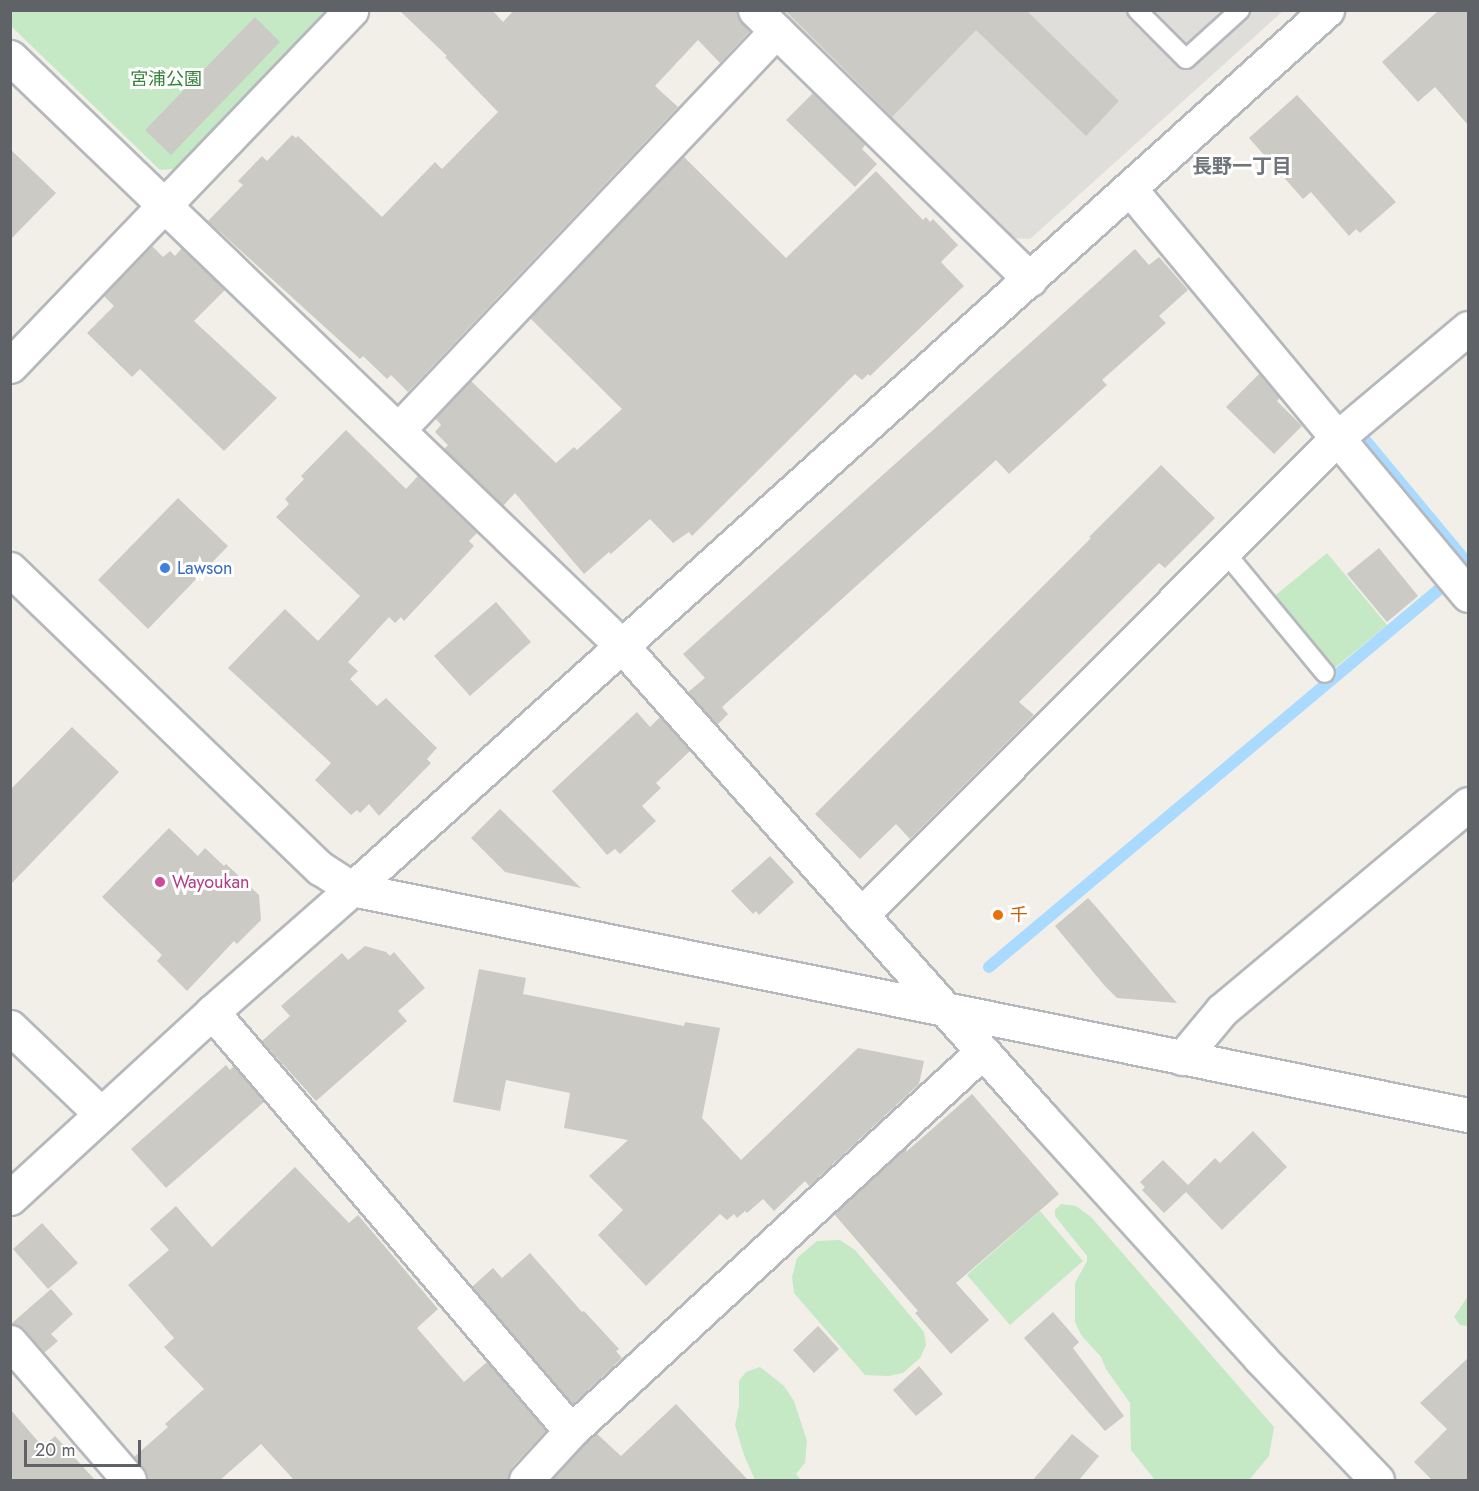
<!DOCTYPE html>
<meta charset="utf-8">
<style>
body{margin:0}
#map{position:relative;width:1479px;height:1491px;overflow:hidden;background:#f1efe8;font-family:Jost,"Noto Sans JP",sans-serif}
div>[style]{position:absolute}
.industrial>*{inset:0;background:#e0deda}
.green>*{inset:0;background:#c5e8c5}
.stream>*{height:12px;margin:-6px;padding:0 6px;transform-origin:6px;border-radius:6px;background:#aadaff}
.building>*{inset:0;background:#cccac5}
.roads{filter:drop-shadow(2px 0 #b5b8bc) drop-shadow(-2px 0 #b5b8bc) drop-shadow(0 2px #b5b8bc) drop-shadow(0 -2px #b5b8bc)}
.lane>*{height:18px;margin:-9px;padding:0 9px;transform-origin:9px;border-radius:9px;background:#fff}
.street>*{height:33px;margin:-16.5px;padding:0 16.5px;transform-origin:16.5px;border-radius:16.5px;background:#fff}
.secondary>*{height:33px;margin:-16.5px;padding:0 16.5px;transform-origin:16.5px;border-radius:16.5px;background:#fff}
.dots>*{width:16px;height:16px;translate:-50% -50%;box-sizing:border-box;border:3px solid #fff;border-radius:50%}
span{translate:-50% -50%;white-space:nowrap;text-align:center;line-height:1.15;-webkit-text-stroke:6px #fff;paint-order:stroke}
.park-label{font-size:18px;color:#348238}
.shop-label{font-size:18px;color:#366cbe}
.left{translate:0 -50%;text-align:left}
.hotel-label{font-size:18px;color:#b23c85}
.food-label{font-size:18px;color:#c56008}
.neighbourhood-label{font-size:20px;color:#70757a;font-weight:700}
.frame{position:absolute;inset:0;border:12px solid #5f6368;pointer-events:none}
.scale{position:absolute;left:24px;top:1440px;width:117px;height:27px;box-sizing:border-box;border:3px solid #5f6368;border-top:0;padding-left:8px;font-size:18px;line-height:21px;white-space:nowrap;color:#5f6368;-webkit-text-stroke:4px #fff;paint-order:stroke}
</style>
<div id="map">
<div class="industrial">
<div style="clip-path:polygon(778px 11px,1283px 11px,1030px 239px,1013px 238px)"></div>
</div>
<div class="green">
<div style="clip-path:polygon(10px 11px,328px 11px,174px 169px,160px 170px,11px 26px)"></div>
<div style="clip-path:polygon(1327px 553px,1387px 625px,1331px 671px,1271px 599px)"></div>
<div style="clip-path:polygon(1061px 1204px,1076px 1206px,1091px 1217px,1274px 1427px,1269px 1456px,1249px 1480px,1155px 1480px,1131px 1450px,1130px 1403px,1106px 1369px,1101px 1357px,1081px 1335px,1075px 1322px,1075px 1283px,1087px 1261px,1087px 1256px,1055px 1216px,1055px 1210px)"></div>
<div style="clip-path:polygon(1040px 1211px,1083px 1261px,1010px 1325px,967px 1275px)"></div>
<div style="clip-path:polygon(840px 1240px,855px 1250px,924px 1332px,926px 1345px,920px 1358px,903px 1373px,889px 1376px,865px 1375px,794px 1293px,792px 1277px,797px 1258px,817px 1241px)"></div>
<div style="clip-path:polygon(1468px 1296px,1468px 1326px,1460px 1325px,1454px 1317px)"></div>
<div style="clip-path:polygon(760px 1367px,784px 1386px,794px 1401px,807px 1441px,805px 1463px,796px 1474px,801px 1480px,755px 1480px,744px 1455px,735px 1425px,739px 1406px,739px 1381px,746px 1372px)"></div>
</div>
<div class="stream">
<div style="left:1365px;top:440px;width:161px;rotate:50.3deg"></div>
<div style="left:989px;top:967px;width:593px;rotate:-40deg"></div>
</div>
<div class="building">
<div style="clip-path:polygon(399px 10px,492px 10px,503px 22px,514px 10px,737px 10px,742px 23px,750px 31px,720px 63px,698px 40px,655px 86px,678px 107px,408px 392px,391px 375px,387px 379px,363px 356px,360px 359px,208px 221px,243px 185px,238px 181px,262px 156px,267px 161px,292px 135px,296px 138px,298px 136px,382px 217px,435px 162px,442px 169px,498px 112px,445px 57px,447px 56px)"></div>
<div style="clip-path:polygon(785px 10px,1026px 10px,1119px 101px,1086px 136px,976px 30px,892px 117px)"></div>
<div style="clip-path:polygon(1439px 10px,1468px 10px,1468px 125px,1435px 87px,1418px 102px,1382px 62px)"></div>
<div style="clip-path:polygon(255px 17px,280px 42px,171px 155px,145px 130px)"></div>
<div style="clip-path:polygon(813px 93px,866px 144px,862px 149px,877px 164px,855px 187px,786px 120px)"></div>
<div style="clip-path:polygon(1297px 95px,1396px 202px,1360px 233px,1356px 229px,1349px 236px,1311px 192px,1303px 199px,1249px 138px)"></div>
<div style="clip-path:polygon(10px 149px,56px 193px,10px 240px)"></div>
<div style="clip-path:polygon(683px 156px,786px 258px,876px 171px,923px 220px,926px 217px,930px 222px,933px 219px,958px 245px,941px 262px,964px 286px,870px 376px,868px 374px,862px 380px,855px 374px,692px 536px,689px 532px,673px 543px,650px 519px,611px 554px,609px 552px,584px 574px,515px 493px,503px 506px,444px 449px,448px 445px,435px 432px,441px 425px,435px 418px,471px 381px,556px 463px,574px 447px,577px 450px,622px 409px,530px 318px)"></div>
<div style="clip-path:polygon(152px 246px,163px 257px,170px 251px,175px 256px,182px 248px,225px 290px,194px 321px,277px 398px,224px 451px,140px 369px,132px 377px,87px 333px,114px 306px,104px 296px)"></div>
<div style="clip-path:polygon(1135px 249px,1149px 265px,1159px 257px,1188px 290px,1159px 316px,1166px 323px,1102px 380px,1107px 385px,1009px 474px,996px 460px,722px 707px,728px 714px,717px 725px,688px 692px,705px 678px,683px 654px)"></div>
<div style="clip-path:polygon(1259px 374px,1280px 398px,1277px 401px,1302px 426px,1274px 454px,1226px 407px)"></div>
<div style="clip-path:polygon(346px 430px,406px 489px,418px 476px,477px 533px,469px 541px,474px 546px,404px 621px,401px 617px,395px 623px,389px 617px,348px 662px,358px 671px,350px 679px,377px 706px,386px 698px,437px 748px,427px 759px,431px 763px,379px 816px,369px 804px,360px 813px,357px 810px,351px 815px,315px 780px,331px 763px,228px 668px,285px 609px,318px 641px,360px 596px,276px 517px,289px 504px,285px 499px,304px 479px,301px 476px)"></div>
<div style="clip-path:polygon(1161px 465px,1215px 518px,1165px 568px,1159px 563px,1019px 702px,1034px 715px,910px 839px,896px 824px,860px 859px,815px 814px,1091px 538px,1089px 537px)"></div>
<div style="clip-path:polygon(178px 498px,228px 546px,148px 629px,98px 580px)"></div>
<div style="clip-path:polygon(1379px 548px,1418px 596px,1387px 622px,1347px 574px)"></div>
<div style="clip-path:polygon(496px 602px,531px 642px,470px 696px,434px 656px)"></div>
<div style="clip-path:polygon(637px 712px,650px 727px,660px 717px,690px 751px,656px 783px,661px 788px,642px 806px,656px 821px,620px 854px,615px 849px,607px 855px,552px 791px)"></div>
<div style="clip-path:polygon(72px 727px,119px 772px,10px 885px,10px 790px)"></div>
<div style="clip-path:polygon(500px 809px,581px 888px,505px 872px,471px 838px)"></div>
<div style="clip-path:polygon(169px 828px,198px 856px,205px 848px,224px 866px,226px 864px,259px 895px,261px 920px,237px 944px,234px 941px,187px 991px,157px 961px,162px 955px,102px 897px)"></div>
<div style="clip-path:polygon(770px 856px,794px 882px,759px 915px,756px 911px,753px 914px,731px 891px)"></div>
<div style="clip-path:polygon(1088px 898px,1098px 909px,1177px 1003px,1117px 998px,1104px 985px,1055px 926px)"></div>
<div style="clip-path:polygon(365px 946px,386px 952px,390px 956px,394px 952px,425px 988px,398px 1011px,407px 1021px,316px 1101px,262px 1041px,290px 1016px,281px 1006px,342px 953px,348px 960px)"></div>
<div style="clip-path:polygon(479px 969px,526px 978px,523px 994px,684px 1026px,685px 1022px,720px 1028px,702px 1118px,741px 1160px,858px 1048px,924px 1061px,919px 1084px,809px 1186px,805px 1181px,774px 1211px,763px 1199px,747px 1213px,745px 1211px,737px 1218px,734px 1214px,727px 1220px,720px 1214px,646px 1286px,598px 1235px,623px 1210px,589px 1176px,628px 1140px,564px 1128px,570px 1093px,506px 1080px,500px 1111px,453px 1102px)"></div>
<div style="clip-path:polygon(226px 1065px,230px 1070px,234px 1066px,264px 1102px,166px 1188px,131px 1149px)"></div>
<div style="clip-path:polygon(972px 1094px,1059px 1194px,956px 1283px,989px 1320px,951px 1354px,915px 1313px,918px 1311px,834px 1214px,908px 1146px,906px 1152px)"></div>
<div style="clip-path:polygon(1253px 1131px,1287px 1167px,1222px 1230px,1186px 1192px,1164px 1213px,1142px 1190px,1145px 1187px,1140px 1182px,1163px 1160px,1188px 1185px,1215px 1158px,1220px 1163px)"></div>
<div style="clip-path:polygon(295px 1167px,349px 1223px,358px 1215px,438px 1309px,417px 1328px,464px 1382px,487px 1362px,546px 1431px,512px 1467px,508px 1480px,294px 1480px,261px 1444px,220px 1480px,147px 1480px,144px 1468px,134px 1457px,168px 1427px,165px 1424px,204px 1389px,164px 1347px,174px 1338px,128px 1285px,169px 1250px,150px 1229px,176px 1206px,212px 1247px)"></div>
<div style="clip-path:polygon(42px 1223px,78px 1263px,48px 1289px,13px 1249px)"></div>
<div style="clip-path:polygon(530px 1253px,582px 1312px,584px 1311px,619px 1349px,616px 1351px,622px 1358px,573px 1404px,472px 1287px,493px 1268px,502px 1278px)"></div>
<div style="clip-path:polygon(51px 1289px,73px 1314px,51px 1334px,58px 1341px,44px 1353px,24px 1329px,11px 1324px)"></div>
<div style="clip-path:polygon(1053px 1312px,1079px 1342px,1073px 1348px,1124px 1416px,1105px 1431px,1024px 1338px)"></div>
<div style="clip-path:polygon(818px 1326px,839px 1349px,814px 1373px,793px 1350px)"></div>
<div style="clip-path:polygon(1468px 1358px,1468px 1480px,1432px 1480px,1414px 1462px,1447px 1429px,1420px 1403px)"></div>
<div style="clip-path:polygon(919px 1366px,943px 1394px,916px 1416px,893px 1390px)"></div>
<div style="clip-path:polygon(676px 1404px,748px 1480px,551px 1480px,596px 1433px,621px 1456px)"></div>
<div style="clip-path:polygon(10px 1409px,43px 1447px,55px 1436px,95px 1480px,10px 1480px)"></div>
<div style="clip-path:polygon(1072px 1434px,1099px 1456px,1079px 1480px,1033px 1480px)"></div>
</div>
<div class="roads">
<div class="lane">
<div style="left:1137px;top:10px;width:69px;rotate:45deg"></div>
<div style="left:1186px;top:59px;width:73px;rotate:-42.2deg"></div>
<div style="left:1224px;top:551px;width:158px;rotate:50.4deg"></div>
</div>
<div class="street">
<div style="left:755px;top:10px;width:385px;rotate:44.4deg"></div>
<div style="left:10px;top:57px;width:849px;rotate:43.9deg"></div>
<div style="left:622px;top:646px;width:630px;rotate:48.34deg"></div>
<div style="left:1041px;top:1117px;width:326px;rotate:47.7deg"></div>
<div style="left:1260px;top:1358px;width:169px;rotate:46.2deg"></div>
<div style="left:1130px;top:189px;width:528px;rotate:50.22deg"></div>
<div style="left:10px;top:366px;width:493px;rotate:-46.2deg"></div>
<div style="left:398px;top:430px;width:550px;rotate:-46.55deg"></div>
<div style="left:861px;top:915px;width:674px;rotate:-45.06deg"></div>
<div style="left:1337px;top:438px;width:171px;rotate:-40deg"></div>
<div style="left:212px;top:1012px;width:552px;rotate:49.41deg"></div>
<div style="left:10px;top:1027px;width:126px;rotate:43.7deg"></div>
<div style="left:1182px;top:1058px;width:62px;rotate:-50.2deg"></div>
<div style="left:1222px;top:1010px;width:321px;rotate:-39.9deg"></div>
<div style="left:10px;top:1342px;width:182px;rotate:49.2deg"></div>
<div style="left:526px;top:1480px;width:67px;rotate:-47.4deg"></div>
<div style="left:571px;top:1431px;width:559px;rotate:-42.68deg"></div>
</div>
<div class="secondary">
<div style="left:10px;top:569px;width:431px;rotate:44deg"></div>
<div style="left:320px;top:868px;width:38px;rotate:33deg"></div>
<div style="left:352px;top:889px;width:1139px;rotate:11.45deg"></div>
<div style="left:10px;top:1198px;width:275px;rotate:-42.6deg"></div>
<div style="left:212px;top:1012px;width:186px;rotate:-41.3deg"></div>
<div style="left:352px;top:889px;width:1313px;rotate:-42.04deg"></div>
</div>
</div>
<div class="dots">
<div style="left:165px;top:568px;background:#3f7fe0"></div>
<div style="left:160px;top:882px;background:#d1479c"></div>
<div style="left:998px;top:915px;background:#e8710a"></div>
</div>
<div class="park-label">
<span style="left:166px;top:79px">宮浦公園</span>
</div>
<div class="shop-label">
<span class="left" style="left:177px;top:568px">Lawson</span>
</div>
<div class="hotel-label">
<span class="left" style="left:172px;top:882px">Wayoukan</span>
</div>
<div class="food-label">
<span class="left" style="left:1010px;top:915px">千</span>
</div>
<div class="neighbourhood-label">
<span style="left:1242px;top:166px">長野一丁目</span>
</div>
<div class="frame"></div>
<div class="scale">20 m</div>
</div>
